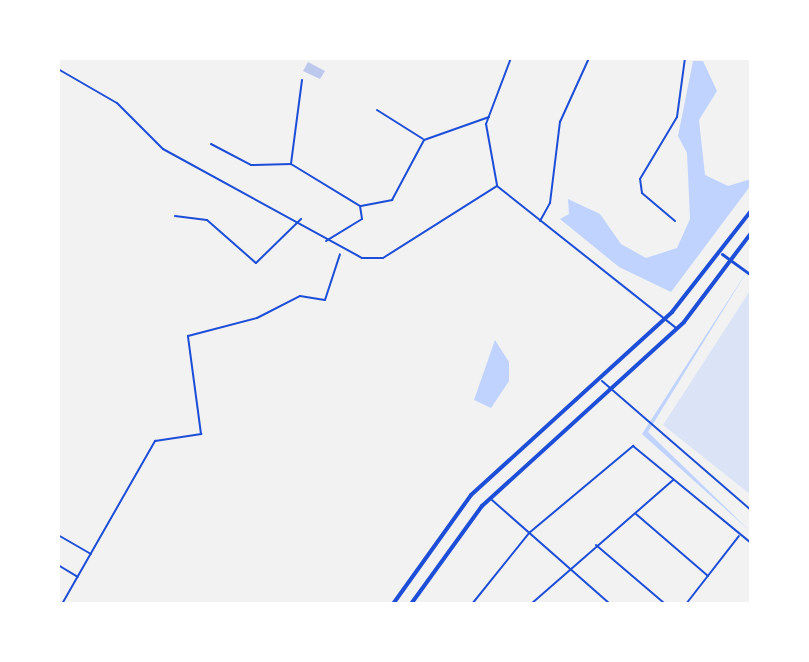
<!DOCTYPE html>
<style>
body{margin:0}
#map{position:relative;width:809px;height:662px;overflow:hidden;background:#f2f2f2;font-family:"Space Grotesk",sans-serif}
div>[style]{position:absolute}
.green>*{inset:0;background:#dbe4f7}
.water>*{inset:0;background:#bfd3fe}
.building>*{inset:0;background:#bdc9ec}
.minor>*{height:2px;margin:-1px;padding:0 1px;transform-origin:1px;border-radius:1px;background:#1d4ed8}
.tertiary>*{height:3px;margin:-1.5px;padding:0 1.5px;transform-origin:1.5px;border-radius:1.5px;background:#1d4ed8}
.primary>*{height:4px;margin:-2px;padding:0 2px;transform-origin:2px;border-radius:2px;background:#1d4ed8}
span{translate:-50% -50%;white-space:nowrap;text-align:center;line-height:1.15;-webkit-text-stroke:7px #fff;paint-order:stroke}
.frame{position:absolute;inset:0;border:60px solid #fff;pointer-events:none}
</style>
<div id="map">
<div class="green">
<div style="clip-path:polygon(751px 289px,751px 495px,663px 425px)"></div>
</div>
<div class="water">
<div style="clip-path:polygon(693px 61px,703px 61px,717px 91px,699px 120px,705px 175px,728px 186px,751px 179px,751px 185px,671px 292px,619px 267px,560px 219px,569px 214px,568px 199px,600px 214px,621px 244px,646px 258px,677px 248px,690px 219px,687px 153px,678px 136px)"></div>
<div style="clip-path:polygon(751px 265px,648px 432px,751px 532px,642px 434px)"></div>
<div style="clip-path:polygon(495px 340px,509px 362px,509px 381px,491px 408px,474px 400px)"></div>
</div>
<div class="building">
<div style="clip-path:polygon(308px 62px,325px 71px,320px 79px,303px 71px)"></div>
</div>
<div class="minor">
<div style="left:747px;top:58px;width:4px;rotate:27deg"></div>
<div style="left:58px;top:69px;width:68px;rotate:30deg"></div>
<div style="left:117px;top:103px;width:65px;rotate:45deg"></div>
<div style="left:163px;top:149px;width:227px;rotate:28.7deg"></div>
<div style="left:362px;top:258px;width:21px"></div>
<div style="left:383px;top:258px;width:135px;rotate:-32.3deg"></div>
<div style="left:497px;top:186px;width:228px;rotate:38.4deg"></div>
<div style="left:302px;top:80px;width:85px;rotate:97.5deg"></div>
<div style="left:291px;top:164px;width:81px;rotate:31.3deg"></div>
<div style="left:360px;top:206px;width:13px;rotate:81deg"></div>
<div style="left:362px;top:219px;width:42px;rotate:148.6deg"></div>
<div style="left:377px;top:110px;width:54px;rotate:32.2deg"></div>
<div style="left:211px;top:144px;width:45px;rotate:27.7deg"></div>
<div style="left:251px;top:165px;width:40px;rotate:-1.4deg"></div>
<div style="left:497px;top:185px;width:62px;rotate:-100.2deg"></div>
<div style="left:486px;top:124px;width:71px;rotate:-69.3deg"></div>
<div style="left:361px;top:206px;width:32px;rotate:-11deg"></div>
<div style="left:392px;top:200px;width:68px;rotate:-61.9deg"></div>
<div style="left:424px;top:140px;width:69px;rotate:-19.5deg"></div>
<div style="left:175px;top:216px;width:32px;rotate:7deg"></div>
<div style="left:207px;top:220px;width:65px;rotate:41.3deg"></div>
<div style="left:256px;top:263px;width:63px;rotate:-44.4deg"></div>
<div style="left:540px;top:221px;width:21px;rotate:-61deg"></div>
<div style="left:550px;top:203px;width:82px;rotate:-83deg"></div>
<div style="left:560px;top:122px;width:70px;rotate:-65.6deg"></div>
<div style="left:675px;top:221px;width:43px;rotate:-139.7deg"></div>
<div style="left:642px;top:193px;width:14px;rotate:-98deg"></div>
<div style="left:640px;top:179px;width:72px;rotate:-59.2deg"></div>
<div style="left:677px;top:117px;width:60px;rotate:-82.3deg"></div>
<div style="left:602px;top:381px;width:197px;rotate:40.9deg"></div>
<div style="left:492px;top:500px;width:157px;rotate:41.4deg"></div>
<div style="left:636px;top:514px;width:95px;rotate:40.7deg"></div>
<div style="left:58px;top:535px;width:38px;rotate:30deg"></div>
<div style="left:596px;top:545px;width:91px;rotate:40.5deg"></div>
<div style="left:58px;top:565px;width:23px;rotate:31deg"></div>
<div style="left:62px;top:604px;width:188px;rotate:-60.3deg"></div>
<div style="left:155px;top:441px;width:47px;rotate:-8.7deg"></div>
<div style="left:201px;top:434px;width:99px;rotate:-97.6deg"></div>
<div style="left:188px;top:336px;width:71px;rotate:-14.6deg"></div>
<div style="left:257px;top:318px;width:48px;rotate:-27.1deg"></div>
<div style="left:300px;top:296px;width:25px;rotate:9deg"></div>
<div style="left:325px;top:300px;width:48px;rotate:-71.9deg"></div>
<div style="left:472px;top:604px;width:91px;rotate:-51.2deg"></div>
<div style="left:529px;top:533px;width:136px;rotate:-39.9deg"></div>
<div style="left:633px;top:446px;width:153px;rotate:39.4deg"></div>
<div style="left:531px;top:604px;width:189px;rotate:-41.1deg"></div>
<div style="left:686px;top:604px;width:86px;rotate:-52.1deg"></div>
</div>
<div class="tertiary">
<div style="left:722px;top:254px;width:36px;rotate:36deg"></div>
</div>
<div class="primary">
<div style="left:393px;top:604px;width:134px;rotate:-54.4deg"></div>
<div style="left:471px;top:495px;width:272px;rotate:-42.3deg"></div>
<div style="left:672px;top:312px;width:128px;rotate:-52deg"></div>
<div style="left:411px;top:604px;width:121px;rotate:-54.1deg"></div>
<div style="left:482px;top:506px;width:273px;rotate:-42.3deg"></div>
<div style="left:684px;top:322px;width:111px;rotate:-53deg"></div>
</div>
<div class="frame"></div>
</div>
